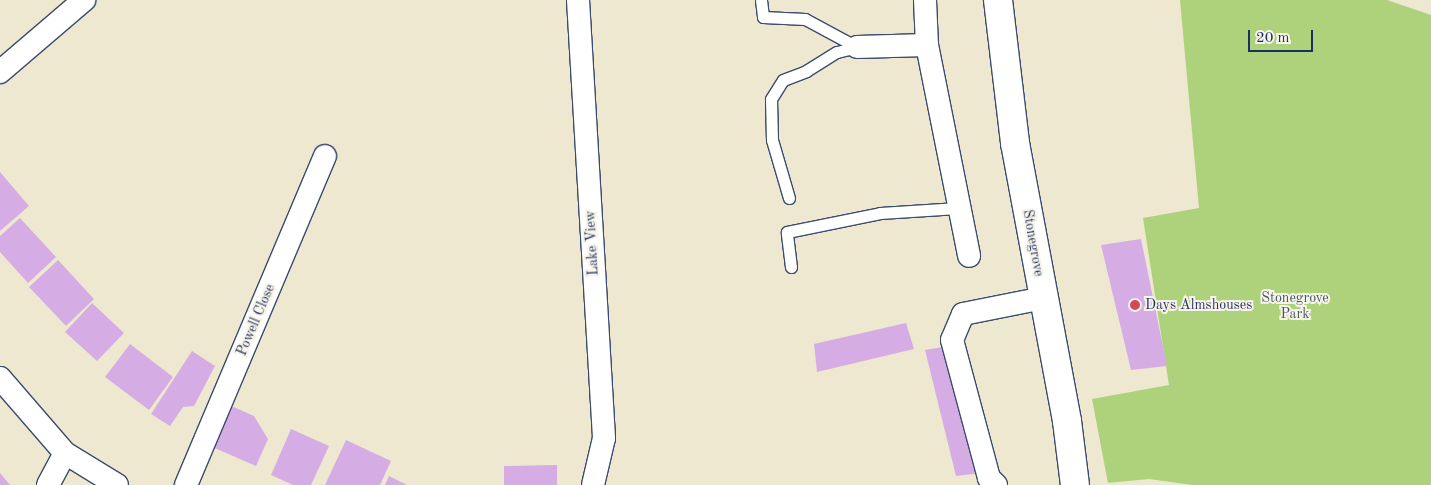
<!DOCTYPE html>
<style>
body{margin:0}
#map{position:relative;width:1431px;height:485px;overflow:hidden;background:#ede8cf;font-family:"Old Standard TT",serif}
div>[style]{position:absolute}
.green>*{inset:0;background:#add27b}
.building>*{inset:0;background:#d5ade4}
.roads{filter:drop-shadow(1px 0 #3a4b6f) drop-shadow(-1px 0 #3a4b6f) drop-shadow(0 1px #3a4b6f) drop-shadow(0 -1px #3a4b6f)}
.lane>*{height:11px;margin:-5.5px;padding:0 5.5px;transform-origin:5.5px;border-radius:5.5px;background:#fff}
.street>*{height:22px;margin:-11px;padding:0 11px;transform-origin:11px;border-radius:11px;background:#fff}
.primary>*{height:28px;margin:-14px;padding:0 14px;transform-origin:14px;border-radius:14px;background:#fff}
.dots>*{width:14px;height:14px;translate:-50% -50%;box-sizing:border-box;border:2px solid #f7f3e8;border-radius:50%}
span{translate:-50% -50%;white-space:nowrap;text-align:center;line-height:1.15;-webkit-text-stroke:4px #f7f3e8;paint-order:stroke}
.street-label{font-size:14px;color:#1b2f5e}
.park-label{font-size:14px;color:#405865}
.poi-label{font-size:14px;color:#1b2f5e}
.left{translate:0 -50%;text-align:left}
.scale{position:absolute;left:1248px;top:30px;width:65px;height:22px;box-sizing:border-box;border:2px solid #1b2f5e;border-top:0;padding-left:6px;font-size:15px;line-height:18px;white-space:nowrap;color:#1b2f5e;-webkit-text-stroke:4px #f7f3e8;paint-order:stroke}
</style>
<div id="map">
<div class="green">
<div style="clip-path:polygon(1180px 0,1387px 0,1431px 15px,1431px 485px,1192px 485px,1149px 479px,1108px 483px,1092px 399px,1169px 385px,1143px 218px,1199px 208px)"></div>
</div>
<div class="building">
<div style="clip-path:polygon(0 172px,29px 206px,0 231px)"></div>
<div style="clip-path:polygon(20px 218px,56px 257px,28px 283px,0 252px,0 236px)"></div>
<div style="clip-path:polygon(1141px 239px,1167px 366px,1131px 370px,1101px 245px)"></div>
<div style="clip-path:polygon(58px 260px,94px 299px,66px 326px,29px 287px)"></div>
<div style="clip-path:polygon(92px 303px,124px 333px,97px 361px,65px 332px)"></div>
<div style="clip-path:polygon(906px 323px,914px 349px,817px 372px,814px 344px)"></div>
<div style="clip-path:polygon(130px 344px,173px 377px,149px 410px,105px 377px)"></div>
<div style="clip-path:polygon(949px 346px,982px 473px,956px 476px,925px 350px)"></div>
<div style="clip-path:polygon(192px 351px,215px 366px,194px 406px,183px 407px,170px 426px,151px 414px)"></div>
<div style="clip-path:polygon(229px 405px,254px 416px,268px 439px,256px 466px,210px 446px)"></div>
<div style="clip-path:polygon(291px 429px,329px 446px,311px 485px,293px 485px,271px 475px)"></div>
<div style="clip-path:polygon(346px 440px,391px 461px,380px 485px,325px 485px)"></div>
<div style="clip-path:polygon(557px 465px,557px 485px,504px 485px,504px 466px)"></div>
<div style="clip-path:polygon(0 473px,10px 485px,0 485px)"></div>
<div style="clip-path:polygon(389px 476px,407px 485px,385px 485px)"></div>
</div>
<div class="roads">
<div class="lane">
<div style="left:761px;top:0;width:17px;rotate:83deg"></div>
<div style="left:763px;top:17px;width:42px;rotate:2.7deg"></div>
<div style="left:805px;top:19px;width:59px;rotate:28.3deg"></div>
<div style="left:789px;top:198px;width:60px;rotate:-106.3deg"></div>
<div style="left:772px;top:140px;width:41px;rotate:-91.4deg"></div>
<div style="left:771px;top:99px;width:22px;rotate:-58deg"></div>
<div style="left:783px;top:80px;width:25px;rotate:-21deg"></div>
<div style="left:806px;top:71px;width:36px;rotate:-32deg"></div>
<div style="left:837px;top:52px;width:21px;rotate:-14deg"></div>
<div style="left:791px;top:267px;width:35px;rotate:-97deg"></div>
<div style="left:787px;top:232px;width:95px;rotate:-11.5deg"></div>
<div style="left:880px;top:213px;width:78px;rotate:-3.7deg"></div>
</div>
<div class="street">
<div style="left:578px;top:0;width:439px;rotate:86.6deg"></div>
<div style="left:604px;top:438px;width:48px;rotate:103.2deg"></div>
<div style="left:925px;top:0;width:45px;rotate:87.5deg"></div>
<div style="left:927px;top:45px;width:215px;rotate:78.7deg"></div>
<div style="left:857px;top:47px;width:70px;rotate:-1.6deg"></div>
<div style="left:0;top:72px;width:111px;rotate:-40.6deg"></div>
<div style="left:0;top:378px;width:99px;rotate:49.1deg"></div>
<div style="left:65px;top:453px;width:61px;rotate:31.6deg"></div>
<div style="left:48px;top:485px;width:36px;rotate:-62deg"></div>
<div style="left:186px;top:485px;width:357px;rotate:-67.1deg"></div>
<div style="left:996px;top:485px;width:10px;rotate:-135deg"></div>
<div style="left:989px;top:478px;width:143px;rotate:-105deg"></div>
<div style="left:952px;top:340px;width:28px;rotate:-67deg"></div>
<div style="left:963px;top:314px;width:82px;rotate:-11.3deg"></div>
</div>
<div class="primary">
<div style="left:998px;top:0;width:144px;rotate:83.2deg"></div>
<div style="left:1015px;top:143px;width:283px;rotate:79.4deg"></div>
<div style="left:1067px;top:421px;width:64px;rotate:82.9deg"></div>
</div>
</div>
<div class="dots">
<div style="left:1135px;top:305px;background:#d1495b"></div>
</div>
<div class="street-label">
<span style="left:592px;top:243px;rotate:-93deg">Lake View</span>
<span style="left:1033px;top:243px;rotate:80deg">Stonegrove</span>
<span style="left:256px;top:320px;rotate:-67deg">Powell Close</span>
</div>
<div class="park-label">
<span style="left:1295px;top:306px">Stonegrove<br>Park</span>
</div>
<div class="poi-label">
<span class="left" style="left:1145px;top:305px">Days Almshouses</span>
</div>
<div class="scale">20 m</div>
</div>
